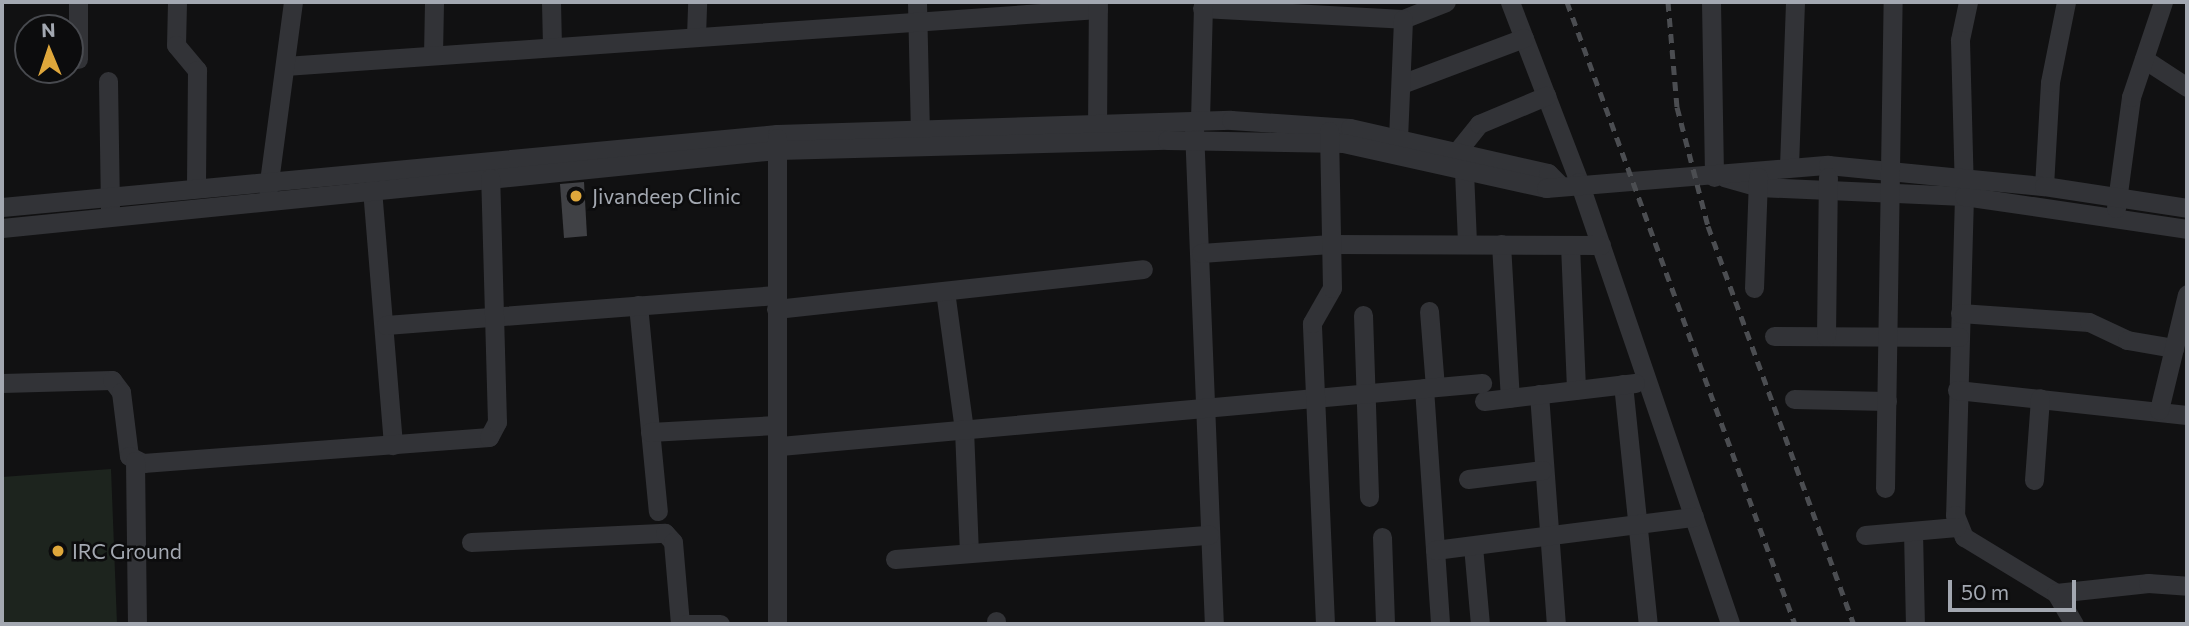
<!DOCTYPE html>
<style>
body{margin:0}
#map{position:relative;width:2189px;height:626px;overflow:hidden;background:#111112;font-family:Commissioner,sans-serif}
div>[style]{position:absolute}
.green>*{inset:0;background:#1d241e}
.building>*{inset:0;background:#404145}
.minor>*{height:19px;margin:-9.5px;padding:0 9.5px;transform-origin:9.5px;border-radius:9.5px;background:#323337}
.rail>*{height:5px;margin-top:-2.5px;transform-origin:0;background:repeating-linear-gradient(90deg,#4b4d51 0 9px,transparent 0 16px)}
.dots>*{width:19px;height:19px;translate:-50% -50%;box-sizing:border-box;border:4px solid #0c0c0d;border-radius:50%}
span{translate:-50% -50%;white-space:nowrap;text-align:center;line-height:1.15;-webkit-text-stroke:5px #0c0c0d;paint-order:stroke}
.poi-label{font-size:21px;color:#a3a8b1}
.left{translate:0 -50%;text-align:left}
.frame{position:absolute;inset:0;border:4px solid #a3a8b1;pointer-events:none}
.north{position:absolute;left:14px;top:14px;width:70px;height:70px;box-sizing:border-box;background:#0c0c0d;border:2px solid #484a4f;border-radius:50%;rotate:358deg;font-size:19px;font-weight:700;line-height:28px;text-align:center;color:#a3a8b1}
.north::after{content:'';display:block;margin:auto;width:24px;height:32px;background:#dfa73b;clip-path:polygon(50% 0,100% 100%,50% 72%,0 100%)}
.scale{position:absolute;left:1948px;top:580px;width:128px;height:32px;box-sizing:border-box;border:4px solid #a3a8b1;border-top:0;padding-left:9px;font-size:21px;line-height:24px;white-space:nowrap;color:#a3a8b1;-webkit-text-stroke:5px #0c0c0d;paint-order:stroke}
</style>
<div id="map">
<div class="green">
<div style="clip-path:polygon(111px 469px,117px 624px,2px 624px,2px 477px)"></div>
</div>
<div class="building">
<div style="clip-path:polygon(584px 182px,587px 236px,564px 238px,560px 184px)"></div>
</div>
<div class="minor">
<div style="left:177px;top:2px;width:43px;rotate:91.3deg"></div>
<div style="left:176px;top:45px;width:33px;rotate:50deg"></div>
<div style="left:197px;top:70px;width:117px;rotate:90.5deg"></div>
<div style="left:551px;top:2px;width:44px;rotate:88.7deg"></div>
<div style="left:917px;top:2px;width:135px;rotate:88.7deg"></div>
<div style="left:1510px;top:2px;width:193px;rotate:69deg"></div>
<div style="left:1579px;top:182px;width:467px;rotate:71.1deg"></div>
<div style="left:1711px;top:2px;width:175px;rotate:89deg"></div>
<div style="left:1968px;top:2px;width:39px;rotate:102deg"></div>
<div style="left:1960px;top:40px;width:156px;rotate:88.5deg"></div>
<div style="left:1964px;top:196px;width:319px;rotate:91.6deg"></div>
<div style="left:1955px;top:515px;width:24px;rotate:68deg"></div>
<div style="left:1964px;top:537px;width:108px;rotate:31.3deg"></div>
<div style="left:2056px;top:593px;width:36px;rotate:60deg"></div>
<div style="left:1202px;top:8px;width:201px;rotate:3.1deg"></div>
<div style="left:1403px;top:19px;width:46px;rotate:-21.6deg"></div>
<div style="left:696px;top:36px;width:34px;rotate:-88deg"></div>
<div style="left:433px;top:55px;width:53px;rotate:-88.9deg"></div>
<div style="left:78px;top:59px;width:57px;rotate:-90deg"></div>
<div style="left:2144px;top:59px;width:51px;rotate:33.1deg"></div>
<div style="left:285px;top:66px;width:815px;rotate:-4.01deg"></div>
<div style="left:108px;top:81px;width:128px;rotate:89.1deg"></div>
<div style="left:1404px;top:83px;width:128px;rotate:-20.6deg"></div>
<div style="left:1200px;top:120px;width:118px;rotate:-88.5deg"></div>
<div style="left:1194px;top:129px;width:495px;rotate:87.7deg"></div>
<div style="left:1097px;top:133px;width:131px;rotate:-89.6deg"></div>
<div style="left:1398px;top:139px;width:120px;rotate:-87.6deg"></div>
<div style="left:1451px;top:159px;width:45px;rotate:-51.3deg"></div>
<div style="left:1479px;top:124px;width:73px;rotate:-22.7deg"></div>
<div style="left:1789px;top:166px;width:164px;rotate:-87.9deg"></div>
<div style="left:1464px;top:171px;width:73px;rotate:87.6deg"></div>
<div style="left:1724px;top:177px;width:35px;rotate:16deg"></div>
<div style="left:1758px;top:187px;width:206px;rotate:2.5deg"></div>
<div style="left:1964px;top:196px;width:225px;rotate:8.4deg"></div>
<div style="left:2044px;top:186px;width:104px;rotate:-86.7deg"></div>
<div style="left:2050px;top:82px;width:82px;rotate:-78.7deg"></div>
<div style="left:268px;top:189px;width:189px;rotate:-82.4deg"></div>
<div style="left:372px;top:189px;width:257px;rotate:85.3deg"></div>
<div style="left:2px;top:207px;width:778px;rotate:-5.38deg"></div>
<div style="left:777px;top:134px;width:454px;rotate:-1.8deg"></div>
<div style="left:1231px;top:120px;width:119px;rotate:3.8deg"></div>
<div style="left:1350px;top:128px;width:203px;rotate:12.8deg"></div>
<div style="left:1548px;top:173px;width:14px;rotate:45deg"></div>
<div style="left:2116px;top:208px;width:112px;rotate:-82.3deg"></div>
<div style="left:2131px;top:97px;width:100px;rotate:-71.4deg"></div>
<div style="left:2px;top:228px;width:779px;rotate:-5.75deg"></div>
<div style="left:777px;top:150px;width:390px;rotate:-1.5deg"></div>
<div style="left:1167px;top:140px;width:176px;rotate:1deg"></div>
<div style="left:1343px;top:143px;width:208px;rotate:12.5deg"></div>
<div style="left:1546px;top:188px;width:283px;rotate:-4.7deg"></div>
<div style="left:1828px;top:165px;width:217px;rotate:5.6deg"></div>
<div style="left:2044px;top:186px;width:145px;rotate:8.7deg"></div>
<div style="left:1501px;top:244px;width:154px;rotate:86.7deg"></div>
<div style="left:1570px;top:245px;width:145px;rotate:87.6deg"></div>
<div style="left:1201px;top:253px;width:130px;rotate:-4deg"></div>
<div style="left:1331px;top:244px;width:270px;rotate:0.2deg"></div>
<div style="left:1754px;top:288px;width:111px;rotate:-87.9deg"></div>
<div style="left:945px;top:291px;width:139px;rotate:82.2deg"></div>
<div style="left:964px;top:429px;width:124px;rotate:87.7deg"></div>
<div style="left:638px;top:305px;width:207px;rotate:84.5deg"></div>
<div style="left:776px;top:309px;width:369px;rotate:-6.2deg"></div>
<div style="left:1429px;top:311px;width:76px;rotate:85.5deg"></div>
<div style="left:1960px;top:313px;width:129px;rotate:4deg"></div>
<div style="left:2089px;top:322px;width:42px;rotate:25.3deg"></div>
<div style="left:2127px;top:340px;width:48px;rotate:9.7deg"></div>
<div style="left:1363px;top:315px;width:182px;rotate:88.1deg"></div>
<div style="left:386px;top:325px;width:391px;rotate:-4.4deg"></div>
<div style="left:1774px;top:336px;width:185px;rotate:0.3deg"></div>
<div style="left:1826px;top:336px;width:159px;rotate:-89.3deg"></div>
<div style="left:2px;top:383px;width:110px;rotate:-1.6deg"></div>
<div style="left:112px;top:380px;width:15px;rotate:53deg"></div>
<div style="left:121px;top:392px;width:64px;rotate:82.9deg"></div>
<div style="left:129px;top:456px;width:16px;rotate:27deg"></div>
<div style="left:143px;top:463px;width:347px;rotate:-4.3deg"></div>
<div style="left:489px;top:437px;width:17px;rotate:-62deg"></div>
<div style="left:497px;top:422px;width:244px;rotate:-91.6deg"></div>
<div style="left:1623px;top:384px;width:241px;rotate:84.1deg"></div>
<div style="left:1424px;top:388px;width:237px;rotate:86.1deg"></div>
<div style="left:1957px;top:390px;width:231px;rotate:6.2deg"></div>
<div style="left:1539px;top:394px;width:231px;rotate:85.8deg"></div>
<div style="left:1794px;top:399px;width:93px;rotate:1.2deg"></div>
<div style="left:1484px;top:401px;width:152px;rotate:-6.8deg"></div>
<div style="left:2159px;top:410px;width:119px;rotate:-76.4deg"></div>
<div style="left:650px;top:432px;width:125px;rotate:-3.2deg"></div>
<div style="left:780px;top:446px;width:705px;rotate:-5.13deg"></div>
<div style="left:135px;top:461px;width:163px;rotate:89.3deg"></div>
<div style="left:1468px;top:479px;width:75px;rotate:-6.9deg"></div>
<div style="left:2034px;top:480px;width:82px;rotate:-85.8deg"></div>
<div style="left:1885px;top:488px;width:486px;rotate:-89.1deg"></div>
<div style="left:1913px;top:531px;width:93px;rotate:88.8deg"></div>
<div style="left:1865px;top:535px;width:92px;rotate:-5deg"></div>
<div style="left:1382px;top:537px;width:87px;rotate:88deg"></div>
<div style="left:471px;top:542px;width:194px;rotate:-2.7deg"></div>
<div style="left:665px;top:533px;width:12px;rotate:48deg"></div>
<div style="left:673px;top:542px;width:82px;rotate:85.1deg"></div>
<div style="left:1473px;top:546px;width:78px;rotate:84.9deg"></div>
<div style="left:1435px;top:550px;width:261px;rotate:-7.3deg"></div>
<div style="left:895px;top:559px;width:315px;rotate:-4.4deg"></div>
<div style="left:2056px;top:593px;width:93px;rotate:-6.2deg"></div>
<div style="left:2148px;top:583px;width:39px;rotate:4deg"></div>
<div style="left:996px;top:621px;width:3px;rotate:90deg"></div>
<div style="left:687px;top:624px;width:33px"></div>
<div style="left:777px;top:624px;width:486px;rotate:-90deg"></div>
<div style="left:1325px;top:624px;width:301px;rotate:-92.5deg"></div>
<div style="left:1312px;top:323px;width:40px;rotate:-60.3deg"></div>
<div style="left:1332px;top:288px;width:157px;rotate:-91.1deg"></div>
</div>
<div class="rail">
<div style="left:1567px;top:2px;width:662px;rotate:69.87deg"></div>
<div style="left:1668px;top:2px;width:105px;rotate:85.1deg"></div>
<div style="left:1677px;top:107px;width:123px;rotate:75.4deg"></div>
<div style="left:1708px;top:226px;width:424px;rotate:69.9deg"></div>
</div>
<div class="dots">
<div style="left:576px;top:196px;background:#dfa73b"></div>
<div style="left:58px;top:551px;background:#dfa73b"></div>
</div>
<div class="poi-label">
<span class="left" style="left:592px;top:196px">Jivandeep Clinic</span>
<span class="left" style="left:72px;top:551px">IRC Ground</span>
</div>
<div class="frame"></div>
<div class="north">N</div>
<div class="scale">50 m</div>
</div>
